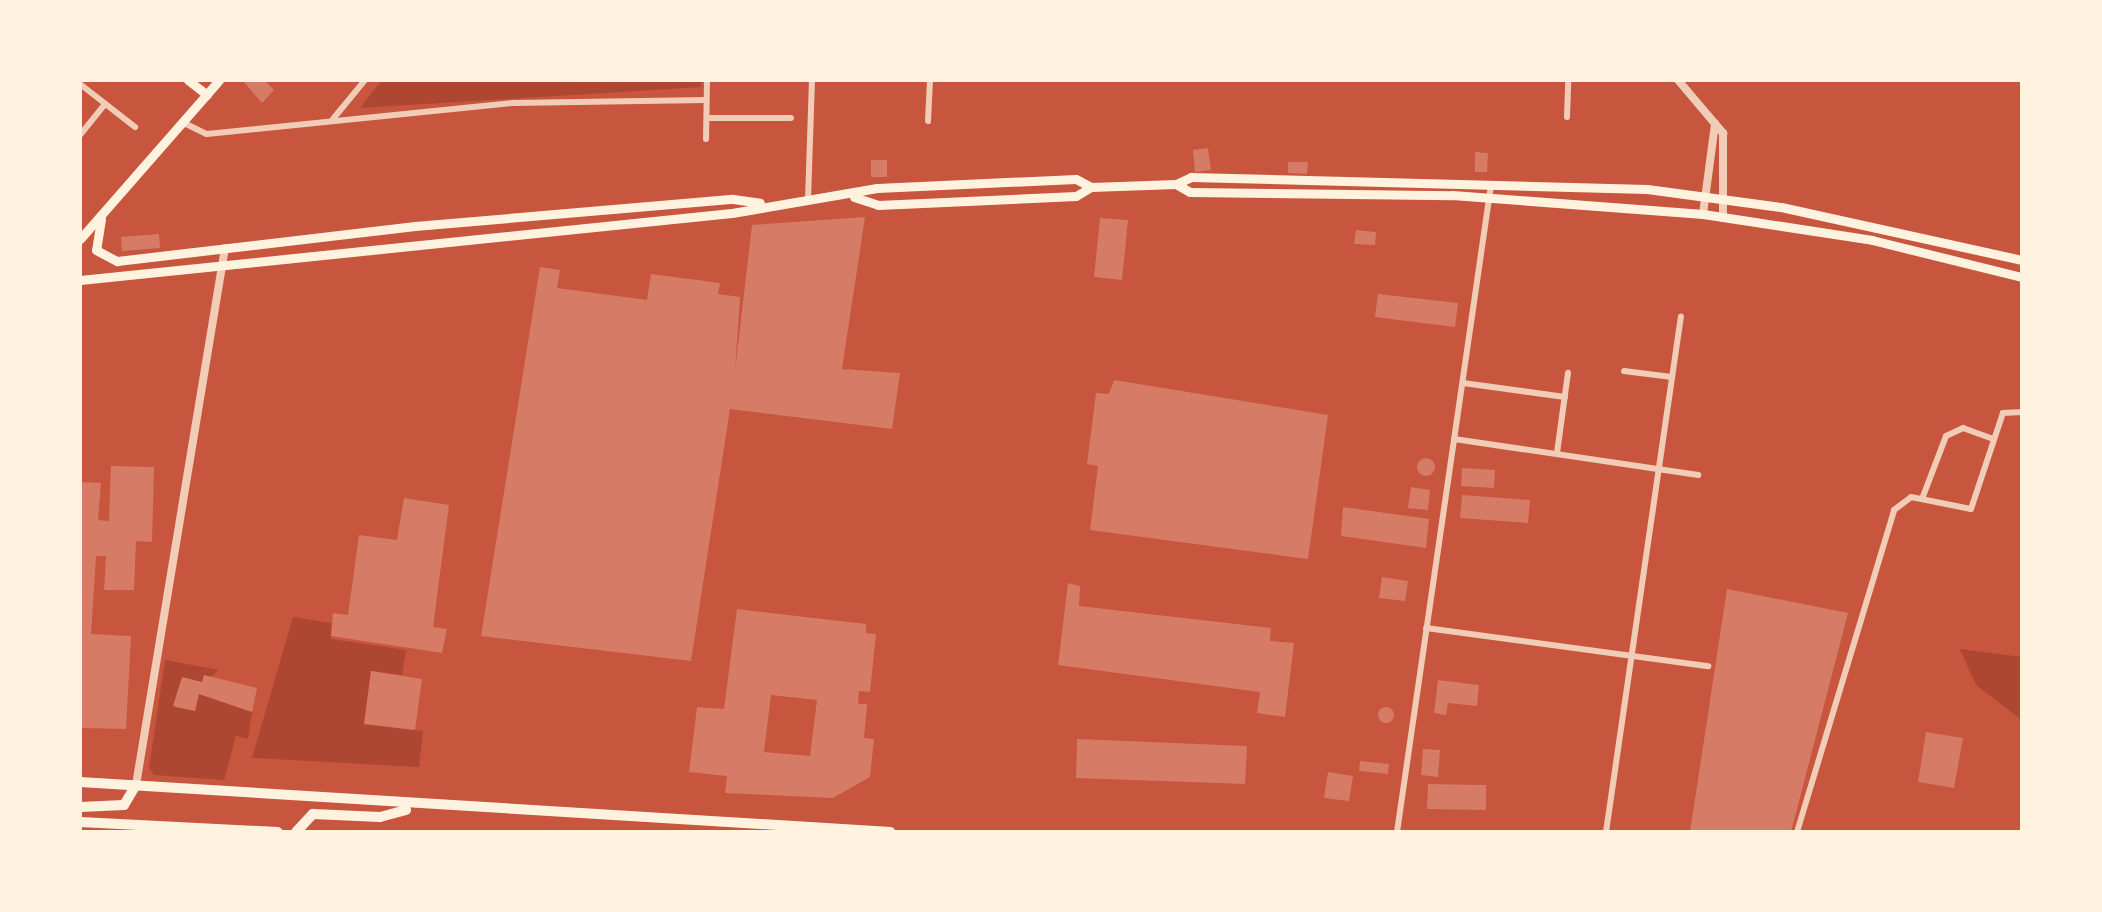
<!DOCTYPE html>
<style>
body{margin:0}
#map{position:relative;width:2102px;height:912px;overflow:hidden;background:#c8553d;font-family:"Noto Sans",sans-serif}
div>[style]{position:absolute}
.green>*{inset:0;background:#ae4732}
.building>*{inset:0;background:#d67c66}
.round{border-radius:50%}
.minor>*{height:6px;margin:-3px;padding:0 3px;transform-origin:3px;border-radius:3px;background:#f1ccb7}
.tertiary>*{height:8px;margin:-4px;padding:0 4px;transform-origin:4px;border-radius:4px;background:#f1ccb7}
.secondary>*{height:9px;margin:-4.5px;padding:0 4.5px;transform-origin:4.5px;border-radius:4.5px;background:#fff3e0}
.trunk>*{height:10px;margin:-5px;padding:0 5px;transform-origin:5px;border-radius:5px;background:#fff3e0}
span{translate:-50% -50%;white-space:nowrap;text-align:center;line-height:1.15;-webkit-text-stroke:6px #fff3e0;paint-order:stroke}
.frame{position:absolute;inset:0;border:82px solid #fff3e0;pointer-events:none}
</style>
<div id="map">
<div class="green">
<div style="clip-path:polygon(382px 80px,701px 80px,701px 87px,360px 108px)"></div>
<div style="clip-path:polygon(293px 617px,332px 623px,331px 639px,406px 650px,402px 675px,371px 671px,365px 724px,423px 731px,419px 767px,252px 758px)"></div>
<div style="clip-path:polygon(1960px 649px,2022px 657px,2022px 720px,1976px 685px)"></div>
<div style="clip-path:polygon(165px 660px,219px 670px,174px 707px,195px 711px,199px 694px,252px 712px,248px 739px,236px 736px,224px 780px,154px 775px,149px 768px)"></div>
</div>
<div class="building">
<div style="clip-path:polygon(242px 80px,264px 80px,274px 90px,262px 103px)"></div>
<div style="clip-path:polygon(1208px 148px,1211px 170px,1195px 172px,1193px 150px)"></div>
<div style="clip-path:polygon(1475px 152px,1488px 153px,1487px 172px,1475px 172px)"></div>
<div style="clip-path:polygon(871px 160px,887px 160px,887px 177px,871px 177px)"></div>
<div style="clip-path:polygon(1288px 162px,1308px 162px,1307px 174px,1288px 173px)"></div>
<div style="clip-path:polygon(865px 217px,842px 369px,900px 373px,892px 429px,730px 409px,691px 661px,481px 636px,540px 267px,560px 270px,557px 288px,647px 300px,651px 274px,720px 283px,718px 294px,740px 297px,735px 371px,752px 225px)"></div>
<div style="clip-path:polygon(1100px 218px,1128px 220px,1122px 280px,1094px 277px)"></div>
<div style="clip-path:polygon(1356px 230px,1376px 232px,1375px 245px,1354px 244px)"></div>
<div style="clip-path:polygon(159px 234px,160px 248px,122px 251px,121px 237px)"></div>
<div style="clip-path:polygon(1378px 294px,1458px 303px,1455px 327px,1375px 317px)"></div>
<div style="clip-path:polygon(1114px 380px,1328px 415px,1308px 559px,1090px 530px,1098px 466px,1087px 464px,1096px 393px,1109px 394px)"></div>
<div class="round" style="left:1417px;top:458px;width:18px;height:18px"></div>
<div style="clip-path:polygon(111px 466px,154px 467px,152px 542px,136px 541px,134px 590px,104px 590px,106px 556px,96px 556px,91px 634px,131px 636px,126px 729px,80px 728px,80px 482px,101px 483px,98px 520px,109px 521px)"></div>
<div style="clip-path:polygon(1462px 468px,1495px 470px,1494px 488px,1461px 486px)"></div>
<div style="clip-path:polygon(1411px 487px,1430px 490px,1428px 510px,1408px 508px)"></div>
<div style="clip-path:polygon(1462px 495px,1530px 500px,1528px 523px,1460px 518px)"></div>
<div style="clip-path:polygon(404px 498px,449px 505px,433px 627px,447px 629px,442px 653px,331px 636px,333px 613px,348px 615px,359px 535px,397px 540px)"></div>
<div style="clip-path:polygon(1343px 507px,1429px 519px,1426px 548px,1341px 536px)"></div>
<div style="clip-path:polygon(1382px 577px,1408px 581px,1405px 601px,1379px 598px)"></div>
<div style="clip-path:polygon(1068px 583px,1080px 586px,1079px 606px,1271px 628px,1270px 641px,1294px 643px,1285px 717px,1257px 713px,1260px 692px,1058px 665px)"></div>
<div style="clip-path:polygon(1727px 589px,1848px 613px,1791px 832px,1690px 832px)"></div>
<div style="clip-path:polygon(evenodd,737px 609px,866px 624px,866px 633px,876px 634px,870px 692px,859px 691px,858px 704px,867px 704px,864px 738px,874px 739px,870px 777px,833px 798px,725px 793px,727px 776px,689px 772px,697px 707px,724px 709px,737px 609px,771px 695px,817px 700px,810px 756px,764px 752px,771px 695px)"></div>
<div style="clip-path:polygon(371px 671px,422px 679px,415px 730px,364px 724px)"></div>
<div style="clip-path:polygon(204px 675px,257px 688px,252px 712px,199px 694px,195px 711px,173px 706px,182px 677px,202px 682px)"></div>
<div style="clip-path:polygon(1438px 680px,1479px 685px,1477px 706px,1448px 703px,1446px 715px,1434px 713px)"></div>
<div class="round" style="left:1378px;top:707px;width:16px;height:16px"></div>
<div style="clip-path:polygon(1926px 732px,1963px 738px,1954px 788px,1918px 782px)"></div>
<div style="clip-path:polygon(1077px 739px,1247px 746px,1245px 784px,1076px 778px)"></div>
<div style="clip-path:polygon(1423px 749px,1440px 750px,1438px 777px,1421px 775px)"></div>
<div style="clip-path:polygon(1360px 761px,1389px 764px,1388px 774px,1359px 771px)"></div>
<div style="clip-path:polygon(1328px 772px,1353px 776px,1349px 801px,1324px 798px)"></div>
<div style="clip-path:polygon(1428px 784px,1486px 785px,1486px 810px,1427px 809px)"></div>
</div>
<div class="minor">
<div style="left:80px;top:84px;width:70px;rotate:38deg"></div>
<div style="left:1567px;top:117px;width:37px;rotate:-88deg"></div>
<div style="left:707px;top:118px;width:84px"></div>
<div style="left:333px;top:119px;width:50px;rotate:-50.6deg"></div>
<div style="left:928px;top:121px;width:41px;rotate:-87.2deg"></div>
<div style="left:184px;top:123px;width:25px;rotate:26deg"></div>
<div style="left:207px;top:134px;width:308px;rotate:-5.8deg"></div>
<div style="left:513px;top:103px;width:193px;rotate:-0.9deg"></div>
<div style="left:80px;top:135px;width:40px;rotate:-51deg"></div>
<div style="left:706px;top:139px;width:59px;rotate:-89deg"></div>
<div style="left:808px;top:200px;width:120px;rotate:-88.1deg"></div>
<div style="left:1624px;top:371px;width:48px;rotate:7.1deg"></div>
<div style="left:1463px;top:383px;width:103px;rotate:7.8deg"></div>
<div style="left:1454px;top:439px;width:247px;rotate:8.4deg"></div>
<div style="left:1557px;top:453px;width:81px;rotate:-82.2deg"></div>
<div style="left:1922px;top:499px;width:67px;rotate:-69.1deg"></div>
<div style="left:1946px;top:436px;width:19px;rotate:-25deg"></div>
<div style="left:1963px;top:428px;width:33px;rotate:20deg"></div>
<div style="left:1426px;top:628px;width:285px;rotate:7.7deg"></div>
<div style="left:1397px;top:832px;width:654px;rotate:-81.73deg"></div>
<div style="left:1606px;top:832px;width:521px;rotate:-81.73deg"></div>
<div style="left:1797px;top:832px;width:336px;rotate:-73.2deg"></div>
<div style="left:1894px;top:510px;width:21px;rotate:-37deg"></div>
<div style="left:1911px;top:497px;width:61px;rotate:11.3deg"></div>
<div style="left:1971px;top:509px;width:101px;rotate:-71.6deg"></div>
<div style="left:2003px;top:413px;width:19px;rotate:-3deg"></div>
</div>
<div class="tertiary">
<div style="left:1678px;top:80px;width:70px;rotate:49.7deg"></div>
<div style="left:1723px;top:133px;width:83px;rotate:90deg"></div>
<div style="left:1703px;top:214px;width:91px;rotate:-82.4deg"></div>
<div style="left:136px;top:785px;width:544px;rotate:-80.59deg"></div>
</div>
<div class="secondary">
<div style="left:188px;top:80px;width:24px;rotate:38deg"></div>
<div style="left:1176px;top:184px;width:16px;rotate:30deg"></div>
<div style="left:1190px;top:192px;width:262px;rotate:0.7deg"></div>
<div style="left:1452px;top:195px;width:252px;rotate:4.3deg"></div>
<div style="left:1703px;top:214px;width:171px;rotate:8.7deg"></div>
<div style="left:1872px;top:240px;width:154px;rotate:13.9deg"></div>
<div style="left:854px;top:197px;width:25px;rotate:18deg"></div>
<div style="left:878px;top:205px;width:198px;rotate:-2.6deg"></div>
<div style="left:1076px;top:196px;width:17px;rotate:-31deg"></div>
<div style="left:1091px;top:187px;width:85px;rotate:-2deg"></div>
<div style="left:1176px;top:184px;width:17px;rotate:-25deg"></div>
<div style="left:1191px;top:177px;width:456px;rotate:1.5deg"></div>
<div style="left:1647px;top:189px;width:135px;rotate:7.7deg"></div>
<div style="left:1781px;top:207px;width:247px;rotate:12.4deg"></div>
<div style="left:101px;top:219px;width:31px;rotate:99deg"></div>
<div style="left:96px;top:250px;width:24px;rotate:28deg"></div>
<div style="left:117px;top:261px;width:300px;rotate:-6.7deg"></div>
<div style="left:415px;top:226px;width:319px;rotate:-4.9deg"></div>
<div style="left:733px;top:199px;width:27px;rotate:8deg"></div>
<div style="left:80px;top:239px;width:211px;rotate:-48.8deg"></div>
<div style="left:80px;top:280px;width:655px;rotate:-5.87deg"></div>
<div style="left:732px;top:213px;width:147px;rotate:-9.8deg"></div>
<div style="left:877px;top:188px;width:199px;rotate:-2.6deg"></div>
<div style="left:1076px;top:179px;width:17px;rotate:28deg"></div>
</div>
<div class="trunk">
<div style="left:80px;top:782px;width:812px;rotate:3.53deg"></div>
<div style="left:80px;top:807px;width:44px;rotate:-2.6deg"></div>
<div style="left:124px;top:805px;width:23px;rotate:-59deg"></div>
<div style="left:80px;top:822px;width:198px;rotate:2.9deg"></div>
<div style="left:296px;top:832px;width:25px;rotate:-47deg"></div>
<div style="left:313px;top:814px;width:67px;rotate:2.6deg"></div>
<div style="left:380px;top:817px;width:27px;rotate:-15deg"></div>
</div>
<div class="frame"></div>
</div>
